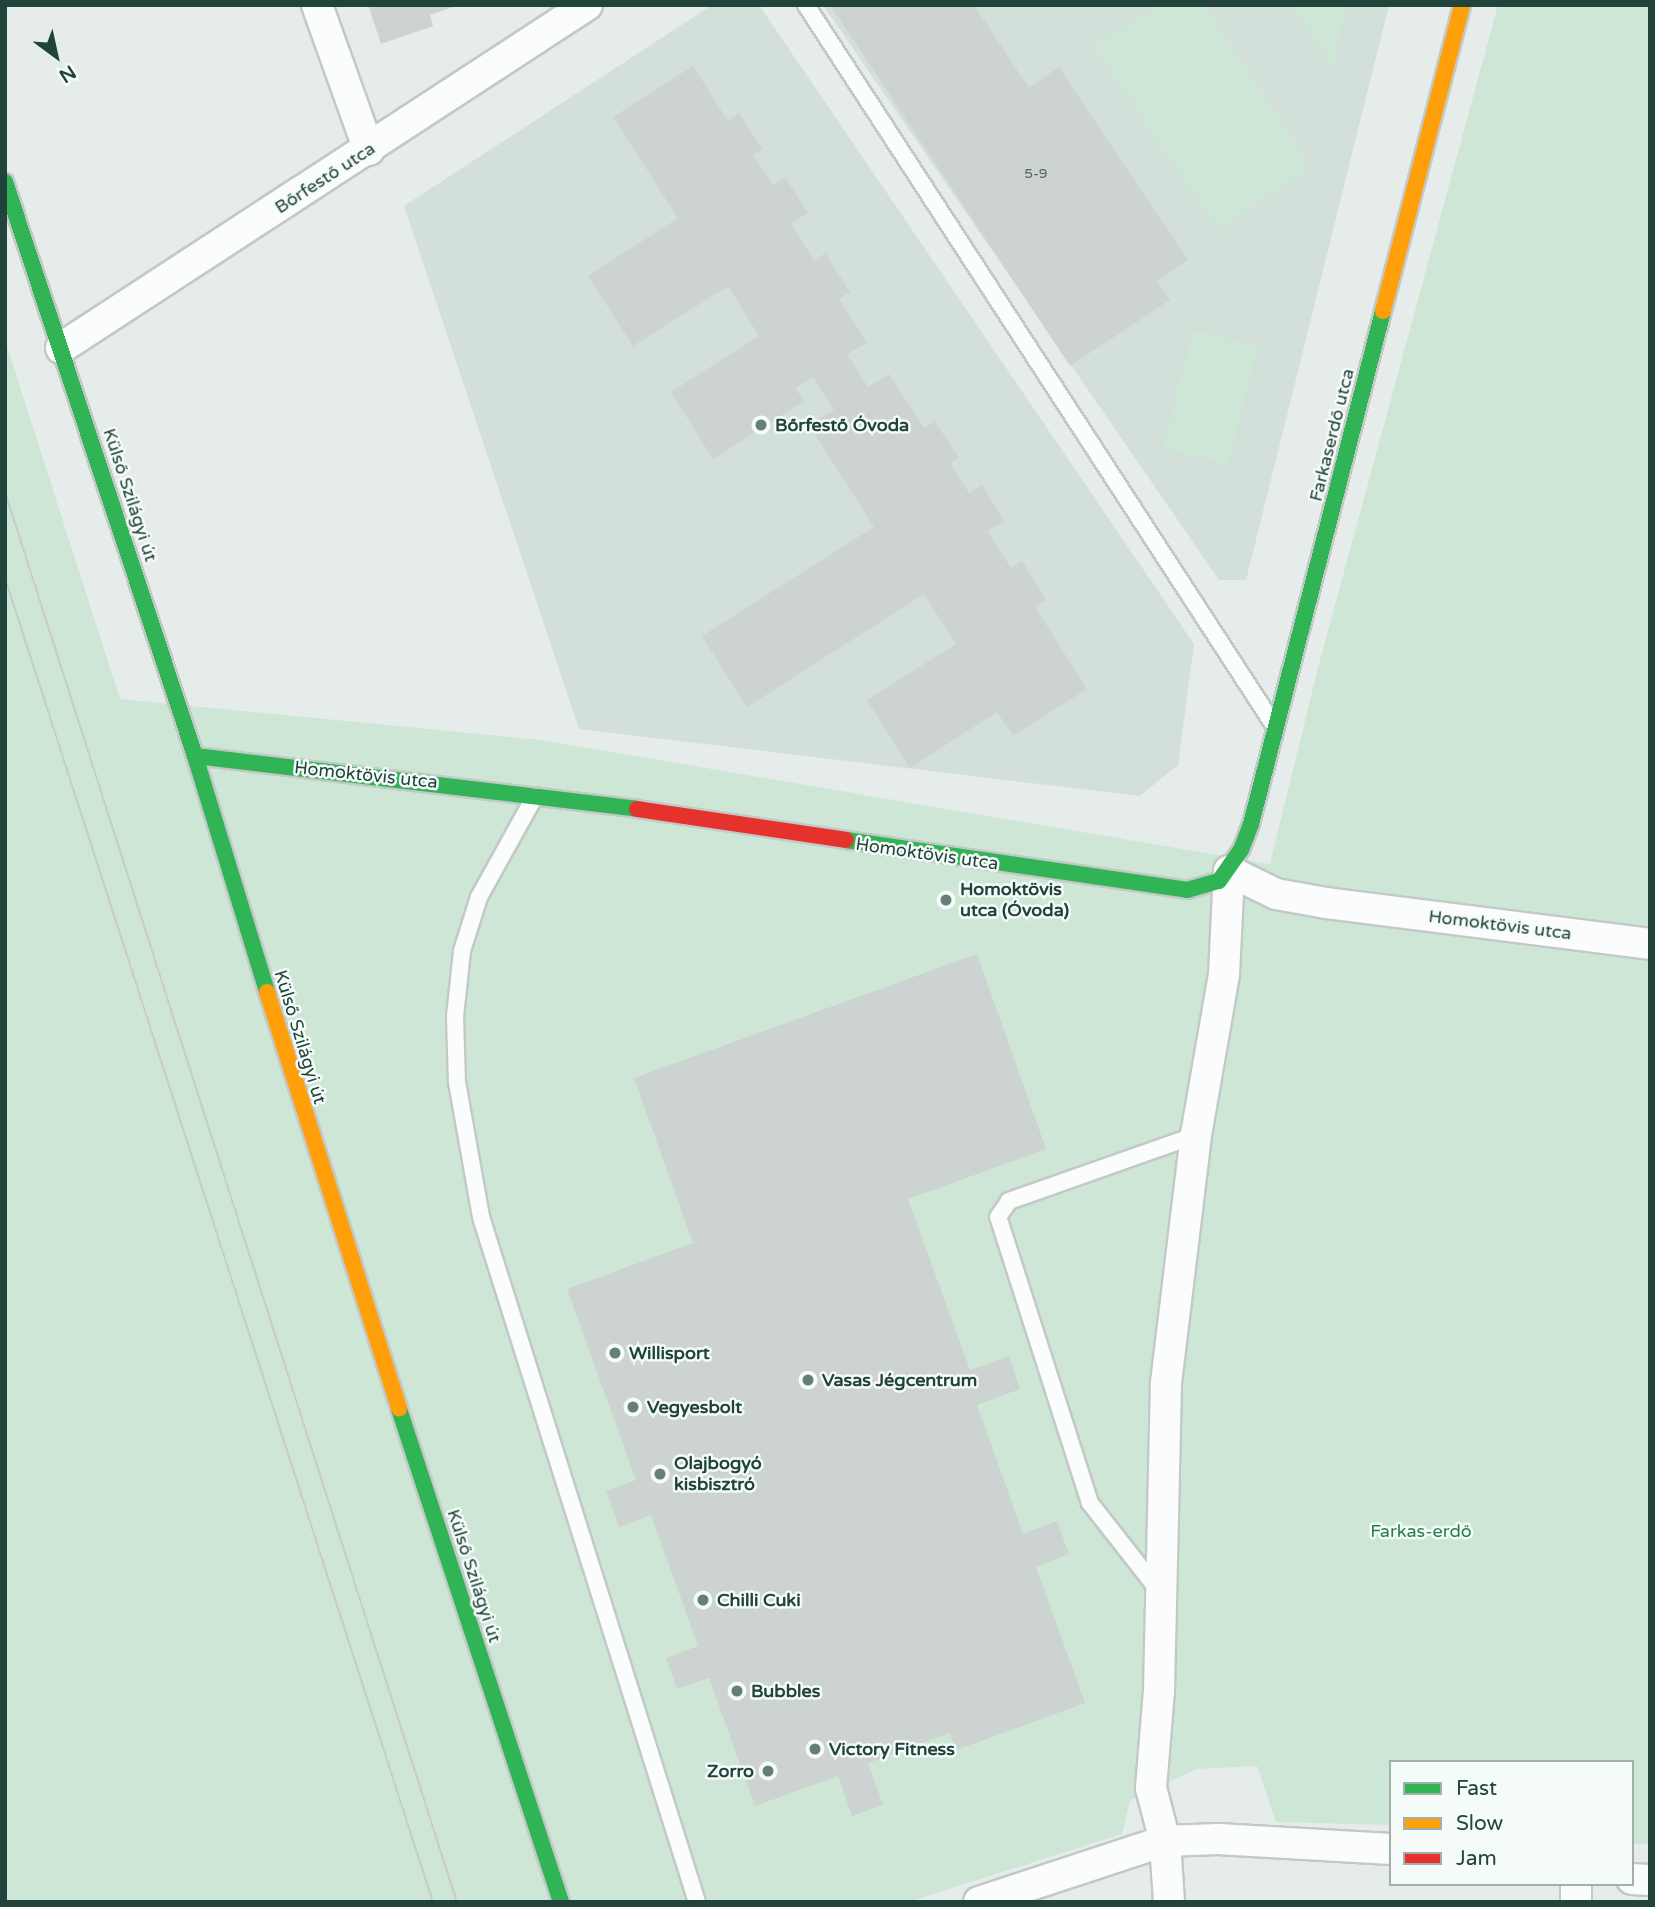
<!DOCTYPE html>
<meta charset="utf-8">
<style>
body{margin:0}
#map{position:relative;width:1655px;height:1907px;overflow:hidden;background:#e6ece9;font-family:"Varela Round",sans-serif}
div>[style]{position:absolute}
.built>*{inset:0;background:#d3dfd9}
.green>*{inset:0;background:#cee6d6}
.building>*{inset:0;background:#ccd3d1}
.roads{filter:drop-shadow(2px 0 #c3c9c7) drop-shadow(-2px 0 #c3c9c7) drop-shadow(0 2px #c3c9c7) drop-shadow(0 -2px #c3c9c7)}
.lane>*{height:16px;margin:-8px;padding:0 8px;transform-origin:8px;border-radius:8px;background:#fbfcfc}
.street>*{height:30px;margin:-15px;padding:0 15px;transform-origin:15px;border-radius:15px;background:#fbfcfc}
.fast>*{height:16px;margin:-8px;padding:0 8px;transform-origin:8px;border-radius:8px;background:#30b455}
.slow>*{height:16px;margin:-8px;padding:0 8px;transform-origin:8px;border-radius:8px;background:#ff9f0a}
.jam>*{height:16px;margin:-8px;padding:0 8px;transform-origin:8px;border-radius:8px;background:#e5322d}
.tram>*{height:2px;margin:-1px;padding:0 1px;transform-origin:1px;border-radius:1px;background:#c7ccca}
.dots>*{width:19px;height:19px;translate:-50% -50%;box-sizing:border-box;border:4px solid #f5fbf8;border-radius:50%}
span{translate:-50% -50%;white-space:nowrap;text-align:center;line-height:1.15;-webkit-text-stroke:5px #f5fbf8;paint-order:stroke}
.number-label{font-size:14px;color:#4c6861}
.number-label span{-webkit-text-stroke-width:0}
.street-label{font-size:18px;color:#20433b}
.poi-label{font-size:18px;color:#20433b;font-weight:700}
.left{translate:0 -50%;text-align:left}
.right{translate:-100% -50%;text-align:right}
.park-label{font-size:18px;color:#257f4b}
.frame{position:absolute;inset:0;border:7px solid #20433b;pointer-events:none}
.legend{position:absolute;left:1389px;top:1760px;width:245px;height:126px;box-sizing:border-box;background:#f5fbf8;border:2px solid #a0b1ac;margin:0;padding:9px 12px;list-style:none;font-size:21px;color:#20433b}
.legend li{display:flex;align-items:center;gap:14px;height:35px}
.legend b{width:35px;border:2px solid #a0b1ac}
.north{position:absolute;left:21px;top:21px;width:70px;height:70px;-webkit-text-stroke:5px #f5fbf8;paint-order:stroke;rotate:147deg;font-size:19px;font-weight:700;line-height:28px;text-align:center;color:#20433b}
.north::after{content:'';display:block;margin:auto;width:24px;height:32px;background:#20433b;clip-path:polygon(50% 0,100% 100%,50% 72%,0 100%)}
</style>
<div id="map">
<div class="built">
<div style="clip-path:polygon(712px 5px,759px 5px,1194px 644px,1178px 765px,1140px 796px,579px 729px,404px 206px)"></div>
<div style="clip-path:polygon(823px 5px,1389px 5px,1246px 580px,1219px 580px)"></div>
</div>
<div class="green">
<div style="clip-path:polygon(1158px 5px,1204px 5px,1312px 167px,1217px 230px,1094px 46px)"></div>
<div style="clip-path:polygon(1292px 5px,1346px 5px,1333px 68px)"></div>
<div style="clip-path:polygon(1498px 5px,1650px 5px,1650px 1845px,1632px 1843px,1632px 1762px,1391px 1762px,1391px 1825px,1276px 1822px,1257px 1766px,1197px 1769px,1130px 1800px,1122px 1834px,908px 1902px,5px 1902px,5px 340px,120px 699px,541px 740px,1270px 864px,1319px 664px)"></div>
<div style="clip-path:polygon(1193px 330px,1258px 346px,1228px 465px,1163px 448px)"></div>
</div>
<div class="building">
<div style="clip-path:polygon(368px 5px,456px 5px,456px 6px,430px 15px,433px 26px,381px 44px)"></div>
<div style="clip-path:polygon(830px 5px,974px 5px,1029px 88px,1059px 67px,1188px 260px,1157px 281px,1170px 300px,1070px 366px)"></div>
<div style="clip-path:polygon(693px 66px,728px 121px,739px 113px,762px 149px,753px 155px,773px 185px,785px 177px,808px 213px,791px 223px,814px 261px,825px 253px,850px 292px,839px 299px,867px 343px,847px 354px,868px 387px,889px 374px,924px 428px,935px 422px,959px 458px,950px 463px,969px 493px,982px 485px,1004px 521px,987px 531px,1011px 568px,1022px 561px,1046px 600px,1035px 607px,1087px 689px,1013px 736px,997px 712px,910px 768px,867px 700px,956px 644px,924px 594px,747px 707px,702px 636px,874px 527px,809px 425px,834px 410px,813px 377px,795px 388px,804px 401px,713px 459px,671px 392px,759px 336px,728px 286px,633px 346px,588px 276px,678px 218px,613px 117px)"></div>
<div style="clip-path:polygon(977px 954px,1046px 1149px,908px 1199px,970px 1370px,1009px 1356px,1020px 1389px,977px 1405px,1023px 1534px,1057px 1521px,1069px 1554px,1036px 1567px,1085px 1703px,956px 1750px,950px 1733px,868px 1763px,883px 1805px,852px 1816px,838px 1776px,755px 1806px,709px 1678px,677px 1689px,666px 1658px,698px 1646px,651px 1515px,619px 1527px,606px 1491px,636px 1480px,567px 1289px,693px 1243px,634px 1078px)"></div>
</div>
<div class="roads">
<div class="lane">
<div style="left:806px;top:5px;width:855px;rotate:56.98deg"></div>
<div style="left:535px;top:796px;width:115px;rotate:119deg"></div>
<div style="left:479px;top:897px;width:57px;rotate:107.5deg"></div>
<div style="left:462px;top:951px;width:65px;rotate:96.1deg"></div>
<div style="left:455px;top:1016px;width:66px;rotate:88.3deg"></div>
<div style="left:457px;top:1082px;width:137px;rotate:79.9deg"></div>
<div style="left:481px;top:1217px;width:718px;rotate:72.5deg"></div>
<div style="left:1159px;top:1591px;width:112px;rotate:-128.1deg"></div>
<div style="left:1090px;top:1503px;width:300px;rotate:-107.8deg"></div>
<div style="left:998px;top:1217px;width:19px;rotate:-55deg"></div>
<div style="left:1009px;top:1201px;width:198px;rotate:-19.4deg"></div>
</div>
<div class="street">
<div style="left:317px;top:5px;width:154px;rotate:70.3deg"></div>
<div style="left:61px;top:348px;width:628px;rotate:-33.11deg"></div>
<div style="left:1632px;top:1879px;width:18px;rotate:3deg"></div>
<div style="left:979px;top:1902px;width:196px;rotate:-18.2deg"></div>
<div style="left:1165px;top:1841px;width:53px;rotate:-2.2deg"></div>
<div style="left:1218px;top:1839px;width:173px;rotate:3.3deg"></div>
<div style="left:1169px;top:1902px;width:61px;rotate:-93.8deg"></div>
<div style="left:1165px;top:1841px;width:55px;rotate:-104.8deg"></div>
<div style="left:1151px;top:1788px;width:97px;rotate:-85.3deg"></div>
<div style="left:1159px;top:1691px;width:308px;rotate:-88.7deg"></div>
<div style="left:1166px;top:1383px;width:250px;rotate:-83.1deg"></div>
<div style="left:1196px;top:1135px;width:163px;rotate:-80.1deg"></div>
<div style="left:1224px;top:974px;width:103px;rotate:-87.2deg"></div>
<div style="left:1229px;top:871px;width:52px;rotate:26.1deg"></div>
<div style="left:1276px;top:894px;width:51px;rotate:10.2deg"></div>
<div style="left:1326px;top:903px;width:327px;rotate:7.2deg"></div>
<div style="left:1576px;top:1902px;width:18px;rotate:-90deg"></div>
</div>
<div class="fast">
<div style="left:5px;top:182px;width:605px;rotate:71.68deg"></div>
<div style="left:195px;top:756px;width:247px;rotate:73deg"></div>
<div style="left:195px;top:756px;width:445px;rotate:6.8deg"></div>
<div style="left:846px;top:840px;width:345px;rotate:8.3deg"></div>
<div style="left:1187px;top:890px;width:33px;rotate:-16deg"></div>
<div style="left:1219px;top:881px;width:38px;rotate:-55deg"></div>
<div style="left:1241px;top:850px;width:28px;rotate:-69deg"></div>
<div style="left:1251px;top:824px;width:530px;rotate:-75.57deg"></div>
<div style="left:399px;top:1409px;width:519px;rotate:71.81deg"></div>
</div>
<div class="slow">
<div style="left:1383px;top:311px;width:316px;rotate:-75.5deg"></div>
<div style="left:267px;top:992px;width:437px;rotate:72.4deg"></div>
</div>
<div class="jam">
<div style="left:637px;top:809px;width:211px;rotate:8.4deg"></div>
</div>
</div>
<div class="tram">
<div style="left:5px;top:492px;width:1481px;rotate:72.23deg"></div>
<div style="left:5px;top:578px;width:1391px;rotate:72.09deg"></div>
</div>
<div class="dots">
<div style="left:761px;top:425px;background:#657e78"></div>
<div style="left:946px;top:900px;background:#657e78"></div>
<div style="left:615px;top:1353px;background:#657e78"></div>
<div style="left:808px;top:1380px;background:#657e78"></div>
<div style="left:633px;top:1407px;background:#657e78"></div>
<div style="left:660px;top:1474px;background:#657e78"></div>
<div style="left:703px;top:1600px;background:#657e78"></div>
<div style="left:737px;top:1691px;background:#657e78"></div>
<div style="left:815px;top:1749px;background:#657e78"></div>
<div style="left:768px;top:1771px;background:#657e78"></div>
</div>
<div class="number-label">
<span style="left:1036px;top:174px">5-9</span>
</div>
<div class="street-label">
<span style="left:325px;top:178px;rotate:-33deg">Bőrfestő utca</span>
<span style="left:1332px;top:435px;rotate:-76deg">Farkaserdő utca</span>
<span style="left:130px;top:495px;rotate:72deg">Külső Szilágyi út</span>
<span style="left:366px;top:775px;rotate:6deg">Homoktövis utca</span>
<span style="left:927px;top:854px;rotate:8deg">Homoktövis utca</span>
<span style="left:1500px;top:925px;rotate:7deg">Homoktövis utca</span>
<span style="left:300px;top:1037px;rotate:73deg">Külső Szilágyi út</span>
<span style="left:474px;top:1576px;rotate:72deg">Külső Szilágyi út</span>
</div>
<div class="poi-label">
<span class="left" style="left:775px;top:425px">Bőrfestő Óvoda</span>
<span class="left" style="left:960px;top:900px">Homoktövis<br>utca (Óvoda)</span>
<span class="left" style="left:629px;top:1353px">Willisport</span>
<span class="left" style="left:822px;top:1380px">Vasas Jégcentrum</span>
<span class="left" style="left:647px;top:1407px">Vegyesbolt</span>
<span class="left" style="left:674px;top:1474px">Olajbogyó<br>kisbisztró</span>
<span class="left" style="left:717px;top:1600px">Chilli Cuki</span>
<span class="left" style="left:751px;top:1691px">Bubbles</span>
<span class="left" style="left:829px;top:1749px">Victory Fitness</span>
<span class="right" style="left:754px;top:1771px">Zorro</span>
</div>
<div class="park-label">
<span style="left:1421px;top:1531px">Farkas-erdő</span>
</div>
<div class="frame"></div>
<ul class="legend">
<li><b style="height:9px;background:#30b455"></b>Fast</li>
<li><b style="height:9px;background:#ff9f0a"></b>Slow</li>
<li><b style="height:9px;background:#e5322d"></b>Jam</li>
</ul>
<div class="north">N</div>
</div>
